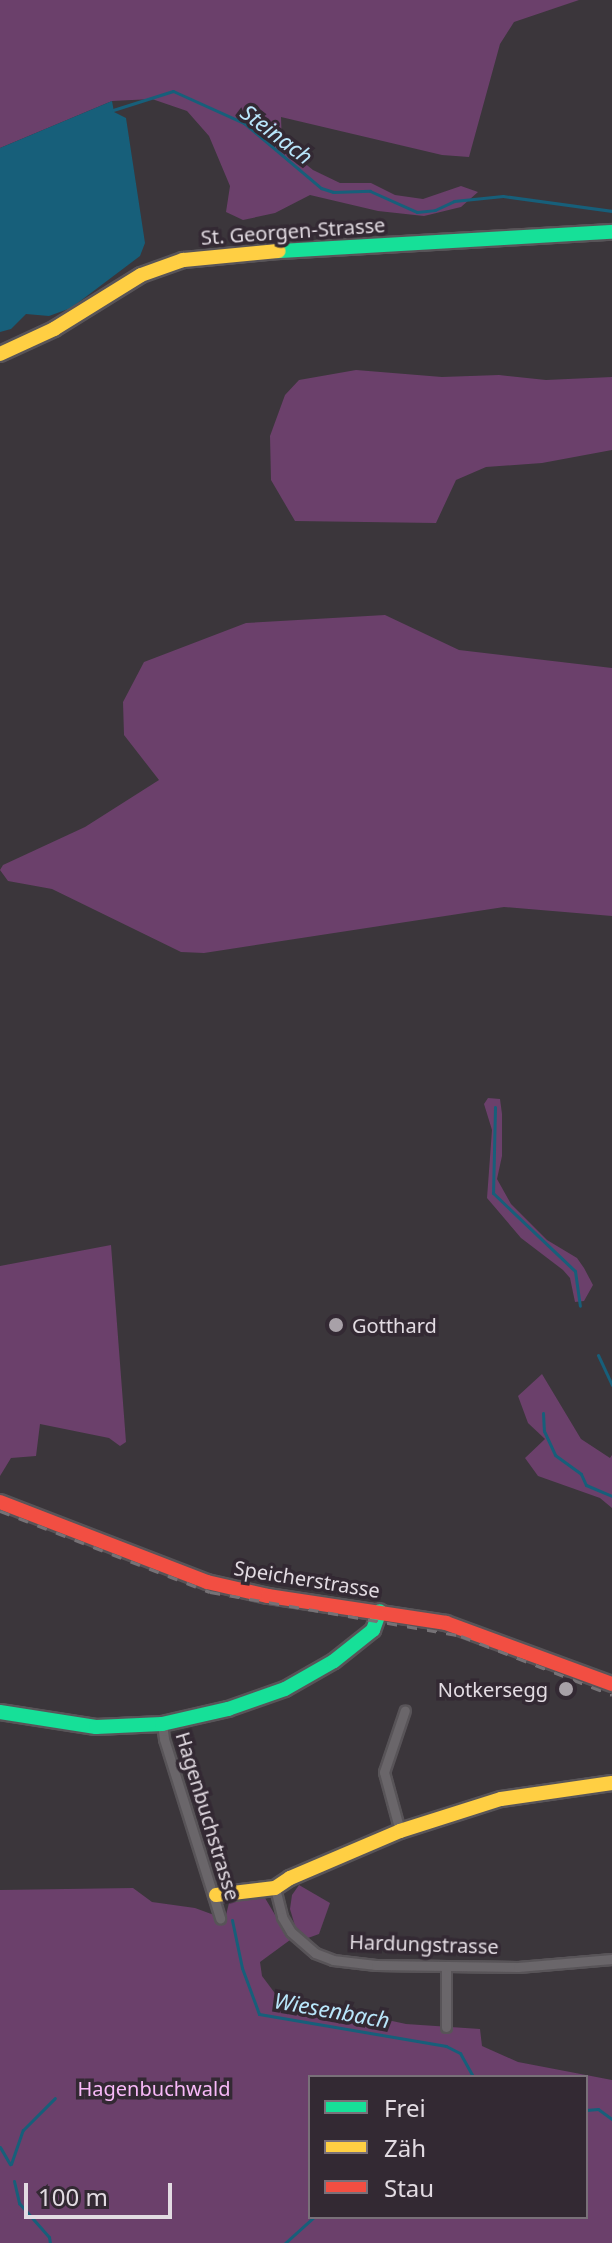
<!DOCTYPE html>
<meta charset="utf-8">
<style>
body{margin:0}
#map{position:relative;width:612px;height:2243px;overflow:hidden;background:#3b363b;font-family:"Noto Sans",sans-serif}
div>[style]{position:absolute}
.green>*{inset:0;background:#6b406b}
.water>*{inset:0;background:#175f7a}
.stream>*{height:3px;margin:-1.5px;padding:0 1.5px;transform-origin:1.5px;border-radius:1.5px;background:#175f7a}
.roads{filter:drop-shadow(2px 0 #585458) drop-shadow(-2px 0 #585458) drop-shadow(0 2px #585458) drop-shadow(0 -2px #585458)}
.street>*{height:9px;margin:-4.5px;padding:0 4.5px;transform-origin:4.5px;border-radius:4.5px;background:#6a666a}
.fast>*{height:14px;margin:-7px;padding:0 7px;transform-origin:7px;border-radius:7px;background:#16e098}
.slow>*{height:14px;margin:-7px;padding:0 7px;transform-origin:7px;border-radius:7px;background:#ffcf43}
.jam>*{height:14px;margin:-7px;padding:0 7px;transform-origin:7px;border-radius:7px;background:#f24e42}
.rail>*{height:3px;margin-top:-1.5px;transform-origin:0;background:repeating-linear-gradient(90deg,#767276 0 10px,transparent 0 20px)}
.dots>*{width:22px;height:22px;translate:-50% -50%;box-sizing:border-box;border:4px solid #332933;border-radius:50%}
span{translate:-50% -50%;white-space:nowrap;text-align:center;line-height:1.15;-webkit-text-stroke:7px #332933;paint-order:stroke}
.street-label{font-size:20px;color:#e2dbe2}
.poi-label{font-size:20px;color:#e2dbe2}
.left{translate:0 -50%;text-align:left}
.right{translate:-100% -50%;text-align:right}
.park-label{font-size:20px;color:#f8b9f8}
.water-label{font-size:22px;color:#b9e6fb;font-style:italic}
.legend{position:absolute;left:308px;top:2075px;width:280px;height:144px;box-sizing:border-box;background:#332933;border:2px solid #797079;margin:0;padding:10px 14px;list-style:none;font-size:24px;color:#e2dbe2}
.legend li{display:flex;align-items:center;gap:16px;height:40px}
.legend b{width:40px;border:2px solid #797079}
.scale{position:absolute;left:24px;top:2183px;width:148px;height:36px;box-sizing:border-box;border:4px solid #e2dbe2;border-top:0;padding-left:10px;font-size:24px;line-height:28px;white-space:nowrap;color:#e2dbe2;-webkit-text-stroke:6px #332933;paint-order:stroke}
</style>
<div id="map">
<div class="green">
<div style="clip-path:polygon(0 0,579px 0,514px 22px,500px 44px,469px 157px,442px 155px,281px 117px,282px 145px,313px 170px,340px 183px,371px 183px,395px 195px,423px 199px,461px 186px,478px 192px,461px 207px,424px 216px,378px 211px,310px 195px,275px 213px,243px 220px,226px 212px,230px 186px,209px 136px,187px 111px,152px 99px,112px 101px,0 148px)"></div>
<div style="clip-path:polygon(356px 370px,442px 377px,499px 375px,546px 380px,612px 377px,612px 450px,542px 463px,486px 467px,456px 480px,436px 523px,295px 521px,271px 480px,270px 436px,285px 395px,299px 380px)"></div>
<div style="clip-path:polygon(385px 615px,459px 650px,612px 668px,612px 916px,504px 907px,204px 953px,181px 952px,52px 889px,8px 881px,0 870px,3px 865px,85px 827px,159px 780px,124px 735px,123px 702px,144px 662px,246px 623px)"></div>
<div style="clip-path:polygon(488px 1098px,500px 1099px,502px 1114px,502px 1156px,497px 1179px,511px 1204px,547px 1240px,577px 1258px,584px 1268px,593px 1285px,584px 1301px,575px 1302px,570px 1278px,563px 1270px,521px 1238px,487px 1198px,492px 1130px,484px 1104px)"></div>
<div style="clip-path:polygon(111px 1245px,126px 1442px,120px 1446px,109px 1438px,40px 1424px,36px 1456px,11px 1458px,0 1476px,0 1266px)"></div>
<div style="clip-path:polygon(542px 1374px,581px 1439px,610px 1458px,612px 1455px,612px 1508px,600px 1498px,538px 1476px,525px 1458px,545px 1439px,528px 1423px,518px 1396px)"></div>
<div style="clip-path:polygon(299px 1885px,330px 1903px,319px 1934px,308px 1938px,295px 1926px,290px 1909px,292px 1895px)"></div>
<div style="clip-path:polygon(evenodd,133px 1888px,152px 1902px,195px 1908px,225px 1919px,230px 1899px,265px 1898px,290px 1940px,260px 1962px,262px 1976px,283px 2004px,317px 2014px,369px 2016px,406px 2024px,480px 2029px,482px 2046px,518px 2062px,612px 2080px,612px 2243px,0 2243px,0 1890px,133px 1888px,310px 2077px,586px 2077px,586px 2217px,310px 2217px,310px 2077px)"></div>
</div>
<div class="water">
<div style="clip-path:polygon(112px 101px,114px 112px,126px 118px,145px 243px,140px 256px,71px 308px,49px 316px,26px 314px,11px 329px,0 332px,0 148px)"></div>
</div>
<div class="stream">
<div style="left:113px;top:110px;width:63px;rotate:-17.6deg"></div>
<div style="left:173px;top:91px;width:78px;rotate:24.3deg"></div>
<div style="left:244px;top:123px;width:101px;rotate:40.2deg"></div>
<div style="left:321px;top:188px;width:13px;rotate:18deg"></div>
<div style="left:333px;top:192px;width:37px;rotate:-2deg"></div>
<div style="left:370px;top:191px;width:51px;rotate:24.1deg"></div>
<div style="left:417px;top:212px;width:18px;rotate:-6deg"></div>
<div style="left:435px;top:210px;width:21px;rotate:-25deg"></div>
<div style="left:454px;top:201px;width:49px;rotate:-5.8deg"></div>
<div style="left:503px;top:196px;width:110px;rotate:7.8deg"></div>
<div style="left:495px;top:1107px;width:86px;rotate:91.3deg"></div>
<div style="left:493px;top:1193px;width:113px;rotate:43.6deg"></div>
<div style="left:575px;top:1271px;width:35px;rotate:82deg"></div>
<div style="left:598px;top:1355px;width:33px;rotate:65deg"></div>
<div style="left:543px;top:1413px;width:18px;rotate:87deg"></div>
<div style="left:544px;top:1431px;width:26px;rotate:65deg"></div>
<div style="left:555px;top:1455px;width:32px;rotate:36deg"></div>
<div style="left:581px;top:1474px;width:12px;rotate:66deg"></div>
<div style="left:586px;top:1485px;width:28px;rotate:23deg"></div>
<div style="left:232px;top:1920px;width:49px;rotate:78.2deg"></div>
<div style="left:242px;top:1968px;width:49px;rotate:69.7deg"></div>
<div style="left:259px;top:2014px;width:190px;rotate:9.7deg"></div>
<div style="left:446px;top:2046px;width:16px;rotate:27deg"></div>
<div style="left:460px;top:2053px;width:26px;rotate:61deg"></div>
<div style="left:473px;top:2076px;width:9px;rotate:6deg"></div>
<div style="left:586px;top:2110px;width:12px;rotate:-5deg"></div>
<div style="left:598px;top:2109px;width:17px;rotate:36deg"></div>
<div style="left:0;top:2147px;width:20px;rotate:60deg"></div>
<div style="left:11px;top:2164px;width:36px;rotate:-71deg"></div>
<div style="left:23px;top:2130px;width:45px;rotate:-45deg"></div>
<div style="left:14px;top:2181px;width:23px;rotate:77deg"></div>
<div style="left:19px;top:2203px;width:45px;rotate:48.6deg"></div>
<div style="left:49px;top:2237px;width:6px;rotate:81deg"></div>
<div style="left:285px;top:2243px;width:39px;rotate:-42deg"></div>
</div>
<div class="roads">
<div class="street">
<div style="left:162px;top:1724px;width:15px;rotate:82deg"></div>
<div style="left:164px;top:1739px;width:188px;rotate:72.6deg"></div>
<div style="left:400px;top:1831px;width:61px;rotate:-105.2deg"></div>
<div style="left:384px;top:1772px;width:65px;rotate:-71.3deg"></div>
<div style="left:275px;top:1888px;width:30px;rotate:76deg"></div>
<div style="left:282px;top:1917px;width:17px;rotate:59deg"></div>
<div style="left:291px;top:1932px;width:32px;rotate:41deg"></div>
<div style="left:315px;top:1953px;width:19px;rotate:21deg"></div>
<div style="left:333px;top:1960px;width:43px;rotate:6.6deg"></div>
<div style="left:376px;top:1965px;width:142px;rotate:0.8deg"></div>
<div style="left:518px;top:1967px;width:94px;rotate:-4.9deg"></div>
<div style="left:446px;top:2027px;width:60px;rotate:-90deg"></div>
</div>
<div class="fast">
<div style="left:279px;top:251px;width:334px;rotate:-3.3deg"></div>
<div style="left:0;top:1712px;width:97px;rotate:8.9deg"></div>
<div style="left:96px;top:1727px;width:66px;rotate:-2.6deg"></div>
<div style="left:162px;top:1724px;width:68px;rotate:-12.8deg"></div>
<div style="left:228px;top:1709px;width:60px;rotate:-19.3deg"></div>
<div style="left:285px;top:1689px;width:56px;rotate:-29.7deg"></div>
<div style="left:334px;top:1661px;width:50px;rotate:-38.5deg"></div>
<div style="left:373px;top:1630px;width:20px;rotate:-70deg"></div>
</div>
<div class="slow">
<div style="left:0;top:354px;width:60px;rotate:-24.8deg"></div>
<div style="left:54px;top:329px;width:102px;rotate:-31.8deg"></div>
<div style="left:141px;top:275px;width:45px;rotate:-19.7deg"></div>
<div style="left:183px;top:260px;width:96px;rotate:-5.4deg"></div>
<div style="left:216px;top:1895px;width:59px;rotate:-6.8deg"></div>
<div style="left:275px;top:1888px;width:18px;rotate:-34deg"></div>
<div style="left:290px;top:1878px;width:120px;rotate:-23.1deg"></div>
<div style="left:400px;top:1831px;width:106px;rotate:-17.6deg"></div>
<div style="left:501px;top:1799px;width:112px;rotate:-8.2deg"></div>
</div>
<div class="jam">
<div style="left:0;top:1502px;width:222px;rotate:21.1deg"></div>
<div style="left:207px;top:1582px;width:63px;rotate:12.9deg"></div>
<div style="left:268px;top:1596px;width:180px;rotate:8.6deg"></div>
<div style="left:446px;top:1623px;width:177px;rotate:20.2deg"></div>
</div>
</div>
<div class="rail">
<div style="left:0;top:1511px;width:225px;rotate:21.1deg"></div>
<div style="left:210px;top:1592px;width:255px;rotate:9.9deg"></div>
<div style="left:461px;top:1636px;width:162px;rotate:21.3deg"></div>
</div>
<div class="dots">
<div style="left:336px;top:1325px;background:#a8a1a8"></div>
<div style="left:566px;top:1689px;background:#a8a1a8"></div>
</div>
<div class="street-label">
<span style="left:293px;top:231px;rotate:-4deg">St. Georgen-Strasse</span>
<span style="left:307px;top:1579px;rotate:9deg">Speicherstrasse</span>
<span style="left:208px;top:1816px;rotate:73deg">Hagenbuchstrasse</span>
<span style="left:424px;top:1944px;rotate:2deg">Hardungstrasse</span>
</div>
<div class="poi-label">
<span class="left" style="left:352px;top:1325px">Gotthard</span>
<span class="right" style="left:548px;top:1689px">Notkersegg</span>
</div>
<div class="park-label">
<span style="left:154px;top:2088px">Hagenbuchwald</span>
</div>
<div class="water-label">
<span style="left:277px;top:134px;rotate:37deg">Steinach</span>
<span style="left:332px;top:2010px;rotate:10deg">Wiesenbach</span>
</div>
<ul class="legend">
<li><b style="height:10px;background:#16e098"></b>Frei</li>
<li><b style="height:10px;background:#ffcf43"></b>Zäh</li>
<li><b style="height:10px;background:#f24e42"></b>Stau</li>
</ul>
<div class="scale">100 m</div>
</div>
